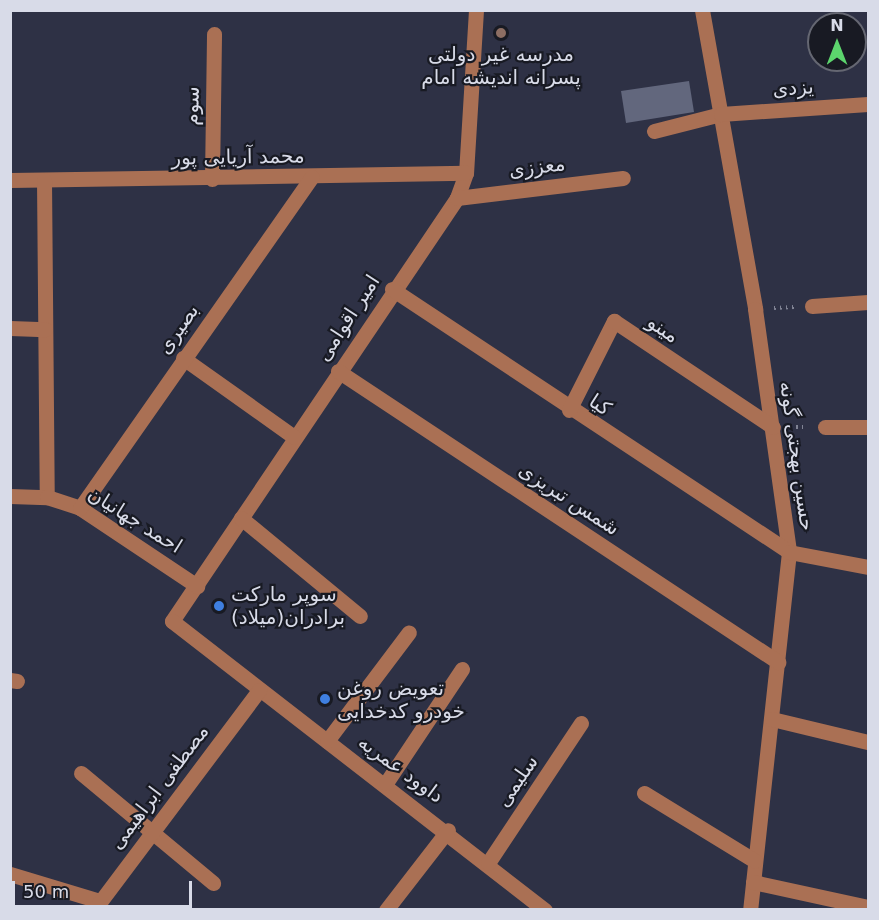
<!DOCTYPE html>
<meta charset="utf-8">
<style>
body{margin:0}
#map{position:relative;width:879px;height:920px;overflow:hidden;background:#2e3145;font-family:"DejaVu Sans",Cairo,sans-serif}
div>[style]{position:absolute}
.building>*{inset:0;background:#62677d}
.path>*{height:4px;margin-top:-2px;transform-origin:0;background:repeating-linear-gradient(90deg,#808394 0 1.5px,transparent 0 6px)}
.minor>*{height:15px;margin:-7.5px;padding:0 7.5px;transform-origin:7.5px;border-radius:7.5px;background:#aa7054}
.dots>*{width:16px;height:16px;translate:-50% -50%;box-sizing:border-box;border:3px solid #181a23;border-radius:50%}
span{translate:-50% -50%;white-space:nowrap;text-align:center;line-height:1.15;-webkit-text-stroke:4.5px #181a23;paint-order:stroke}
.poi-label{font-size:20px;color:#d8dbe8}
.left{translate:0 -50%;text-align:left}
.street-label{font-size:20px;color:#d8dbe8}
.frame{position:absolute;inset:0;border:12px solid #d8dbe8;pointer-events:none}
.north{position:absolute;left:807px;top:12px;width:60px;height:60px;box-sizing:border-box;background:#181a23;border:2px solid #656772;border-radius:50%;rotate:0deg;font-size:16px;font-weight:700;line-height:24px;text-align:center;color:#d8dbe8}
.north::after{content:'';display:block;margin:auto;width:21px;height:27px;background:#5cd56d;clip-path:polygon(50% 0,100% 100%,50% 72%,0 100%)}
.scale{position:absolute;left:12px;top:881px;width:180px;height:27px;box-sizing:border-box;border:3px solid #d8dbe8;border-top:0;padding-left:8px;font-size:18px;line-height:21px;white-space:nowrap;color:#d8dbe8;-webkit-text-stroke:4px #181a23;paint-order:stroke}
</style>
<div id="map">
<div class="building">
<div style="clip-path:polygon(689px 81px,694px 112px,626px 123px,621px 91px)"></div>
</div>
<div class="path">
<div style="left:774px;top:308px;width:20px;rotate:-3deg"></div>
<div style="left:790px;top:427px;width:17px"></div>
</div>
<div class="minor">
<div style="left:476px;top:10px;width:163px;rotate:93.5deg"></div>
<div style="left:466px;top:173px;width:27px;rotate:110deg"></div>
<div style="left:457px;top:198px;width:510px;rotate:123.97deg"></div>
<div style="left:172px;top:621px;width:472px;rotate:37.8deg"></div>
<div style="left:702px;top:10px;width:304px;rotate:79.9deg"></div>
<div style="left:755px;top:309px;width:245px;rotate:82deg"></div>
<div style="left:789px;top:552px;width:360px;rotate:96.2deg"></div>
<div style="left:654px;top:131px;width:69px;rotate:-14.2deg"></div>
<div style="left:721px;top:114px;width:147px;rotate:-3.9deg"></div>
<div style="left:212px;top:179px;width:145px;rotate:-89.2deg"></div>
<div style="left:10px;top:180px;width:456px;rotate:-0.9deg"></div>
<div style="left:44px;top:180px;width:317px;rotate:89.5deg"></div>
<div style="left:457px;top:198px;width:167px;rotate:-6.9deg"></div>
<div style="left:392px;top:289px;width:476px;rotate:33.5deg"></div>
<div style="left:789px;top:552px;width:80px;rotate:10.8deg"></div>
<div style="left:812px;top:306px;width:56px;rotate:-4.1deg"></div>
<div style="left:10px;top:328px;width:35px;rotate:2deg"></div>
<div style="left:183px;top:358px;width:136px;rotate:35.4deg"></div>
<div style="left:338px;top:371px;width:528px;rotate:33.48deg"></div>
<div style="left:569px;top:410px;width:100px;rotate:-63.2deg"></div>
<div style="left:614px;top:321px;width:191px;rotate:33.7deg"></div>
<div style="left:825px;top:427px;width:43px"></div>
<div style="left:10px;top:496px;width:37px;rotate:2deg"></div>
<div style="left:47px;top:497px;width:35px;rotate:18deg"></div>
<div style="left:80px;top:508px;width:141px;rotate:33.7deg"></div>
<div style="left:80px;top:508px;width:404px;rotate:-55deg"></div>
<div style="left:241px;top:518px;width:154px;rotate:39.5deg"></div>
<div style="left:10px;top:680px;width:7px;rotate:8deg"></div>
<div style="left:772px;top:719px;width:99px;rotate:13.5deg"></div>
<div style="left:327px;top:741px;width:136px;rotate:-53deg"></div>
<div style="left:81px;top:773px;width:172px;rotate:39.8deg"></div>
<div style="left:386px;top:783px;width:137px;rotate:-56.3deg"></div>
<div style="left:644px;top:793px;width:130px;rotate:31.5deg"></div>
<div style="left:488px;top:863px;width:168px;rotate:-56.4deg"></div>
<div style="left:10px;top:874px;width:90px;rotate:16.8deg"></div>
<div style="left:753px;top:882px;width:118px;rotate:12.3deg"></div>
<div style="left:94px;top:910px;width:275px;rotate:-53.1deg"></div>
<div style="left:386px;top:910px;width:101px;rotate:-52.2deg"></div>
</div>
<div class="dots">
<div style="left:501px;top:33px;background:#8d6e63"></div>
<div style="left:219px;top:606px;background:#3f7fe0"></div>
<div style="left:325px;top:699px;background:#3f7fe0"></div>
</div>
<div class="poi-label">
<span style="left:501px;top:66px">مدرسه غیر دولتی<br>پسرانه اندیشه امام</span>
<span class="left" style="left:231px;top:606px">سوپر مارکت<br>برادران(میلاد)</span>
<span class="left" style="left:337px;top:700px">تعویض روغن<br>خودرو کدخدایی</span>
</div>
<div class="street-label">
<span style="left:793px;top:88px;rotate:-4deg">یزدی</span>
<span style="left:192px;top:106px;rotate:-89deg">سوم</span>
<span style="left:238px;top:157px;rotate:-1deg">محمد آریایی پور</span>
<span style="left:537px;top:167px;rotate:-7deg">معززی</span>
<span style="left:348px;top:318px;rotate:-57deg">امیر اقوامی</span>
<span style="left:178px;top:329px;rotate:-55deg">بصیری</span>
<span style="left:663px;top:329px;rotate:34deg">مینو</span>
<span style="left:600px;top:405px;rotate:33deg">کیا</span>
<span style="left:797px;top:456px;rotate:82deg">حسین بهجتی گونه</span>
<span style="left:569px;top:499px;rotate:33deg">شمس تبریزی</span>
<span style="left:135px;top:520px;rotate:32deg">احمد جهانیان</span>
<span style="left:401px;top:769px;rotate:36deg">داوود عمریه</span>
<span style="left:517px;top:781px;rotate:-56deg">سلیمی</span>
<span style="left:159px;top:787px;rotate:-53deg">مصطفی ابراهیمی</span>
</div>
<div class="frame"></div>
<div class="north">N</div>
<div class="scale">50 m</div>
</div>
